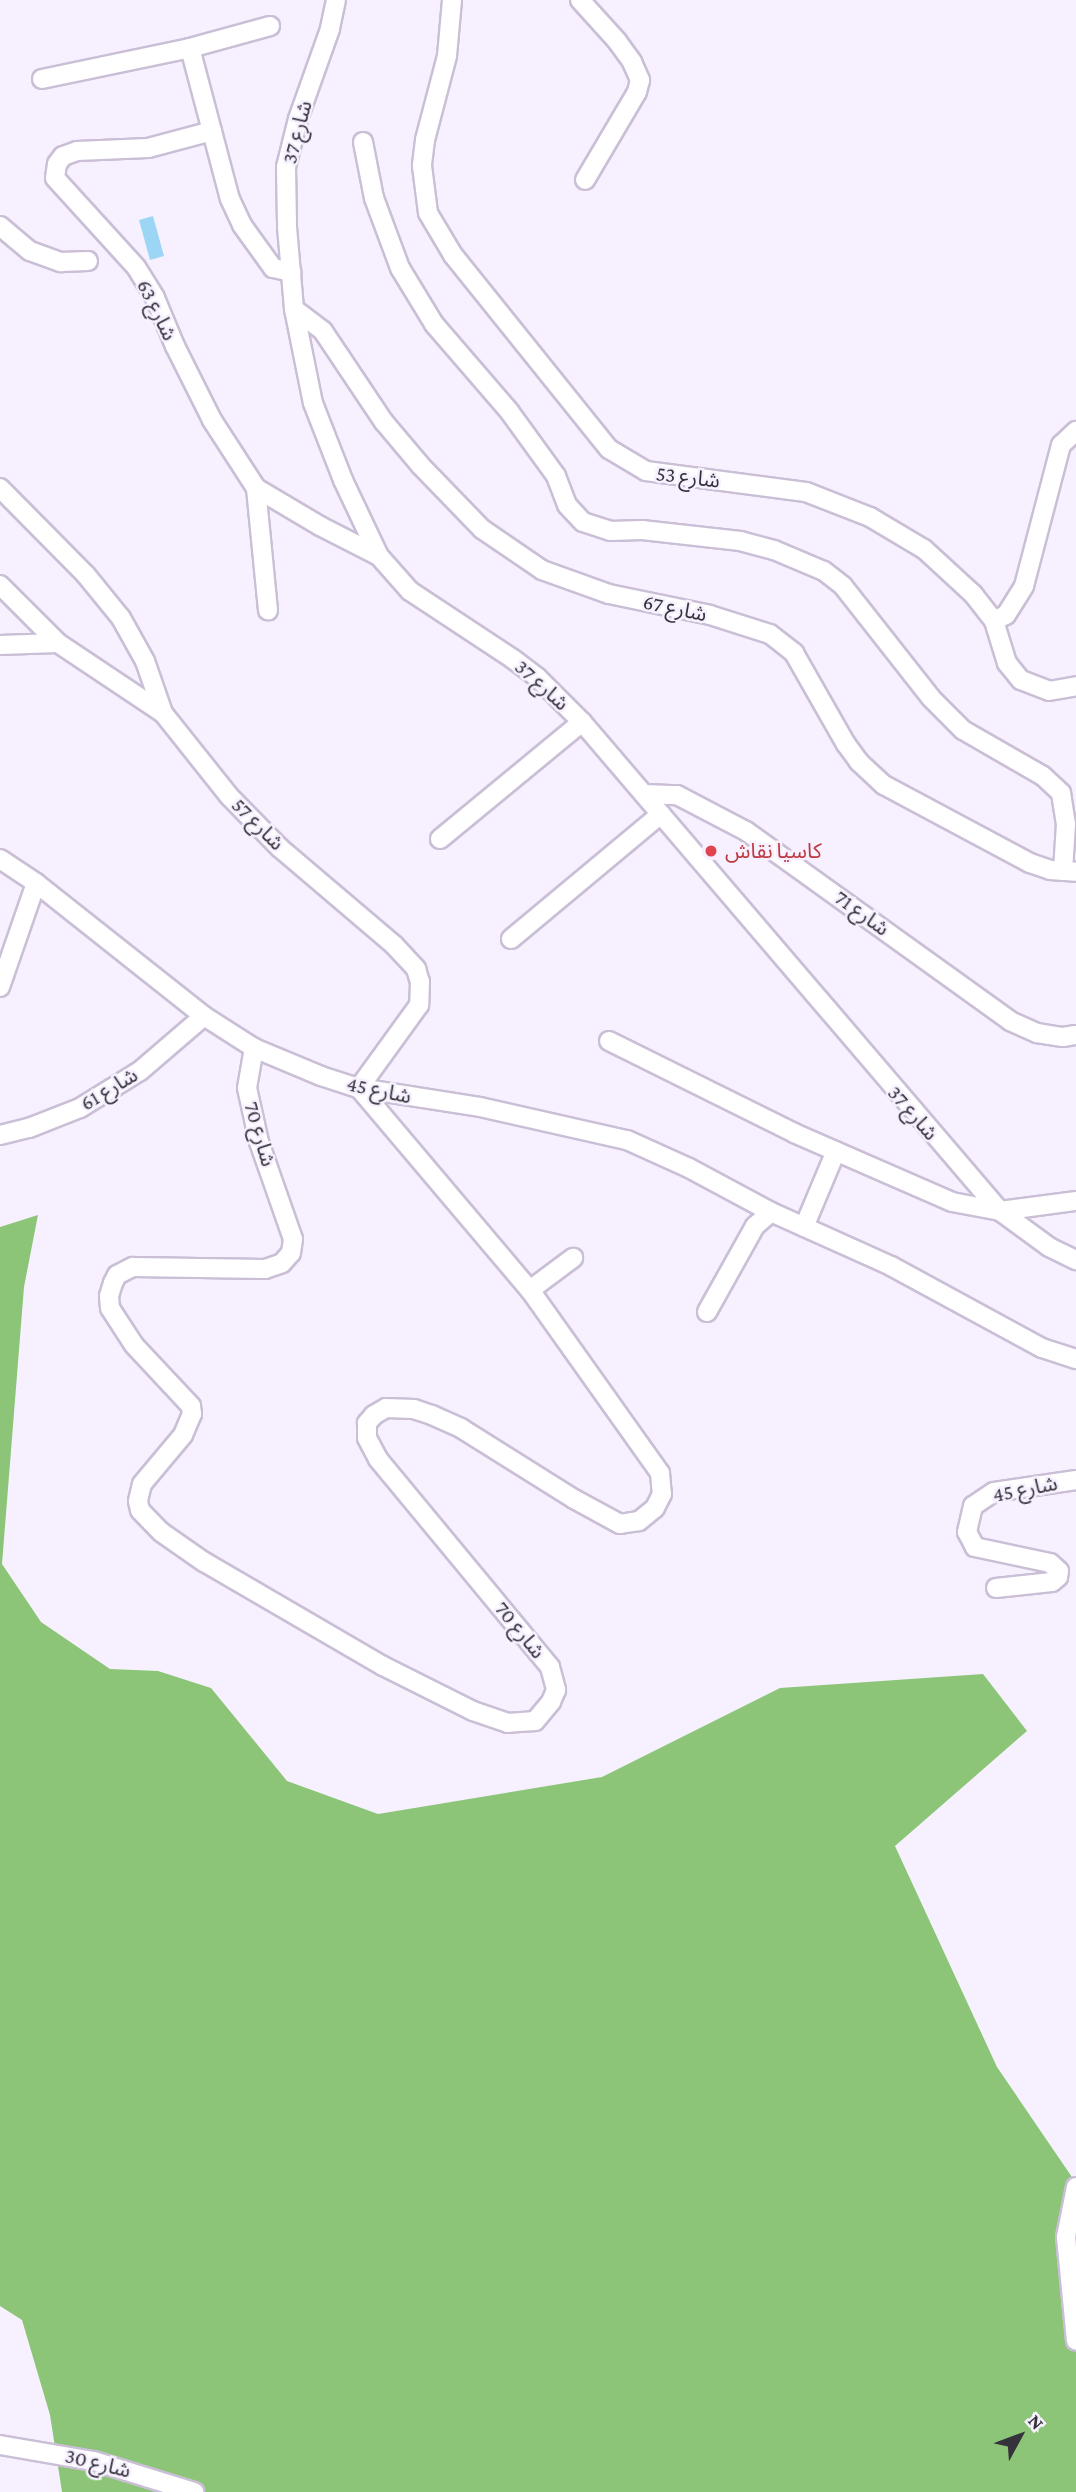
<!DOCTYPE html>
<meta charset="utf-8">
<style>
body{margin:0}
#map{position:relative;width:1076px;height:2492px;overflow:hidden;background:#f7f1ff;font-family:"Crimson Pro","Noto Sans Arabic",serif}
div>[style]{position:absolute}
.forest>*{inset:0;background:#8cc578}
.water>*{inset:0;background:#9cd6f4}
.roads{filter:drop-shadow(2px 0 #cabfd6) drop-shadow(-2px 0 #cabfd6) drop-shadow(0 2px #cabfd6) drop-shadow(0 -2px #cabfd6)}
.minor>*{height:18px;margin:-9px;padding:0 9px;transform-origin:9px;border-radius:9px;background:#fff}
.dots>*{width:19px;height:19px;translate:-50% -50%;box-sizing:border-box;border:4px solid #f7f1ff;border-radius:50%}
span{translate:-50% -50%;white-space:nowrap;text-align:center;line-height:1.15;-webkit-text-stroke:5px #f7f1ff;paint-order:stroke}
.street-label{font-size:21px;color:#36323b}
.health-label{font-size:21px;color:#be3a42}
.left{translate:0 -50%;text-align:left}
.north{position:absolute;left:985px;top:2401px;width:70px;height:70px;-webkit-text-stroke:5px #f7f1ff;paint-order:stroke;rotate:49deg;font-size:19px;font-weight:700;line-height:28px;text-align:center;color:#36323b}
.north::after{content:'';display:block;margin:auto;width:24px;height:32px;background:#36323b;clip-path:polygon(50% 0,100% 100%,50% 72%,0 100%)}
</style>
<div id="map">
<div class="forest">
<div style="clip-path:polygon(38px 1215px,24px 1287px,2px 1564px,41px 1622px,110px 1669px,158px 1671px,211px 1688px,287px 1781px,378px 1814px,602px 1777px,780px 1688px,983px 1674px,1027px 1731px,895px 1846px,997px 2067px,1076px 2183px,1076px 2492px,62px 2492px,50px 2415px,22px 2320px,0 2306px,0 1227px)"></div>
</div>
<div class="water">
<div style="clip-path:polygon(153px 216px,164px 256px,150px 260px,139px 220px)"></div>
</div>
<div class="roads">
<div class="minor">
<div style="left:336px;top:0;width:30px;rotate:102deg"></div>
<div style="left:330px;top:29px;width:96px;rotate:109.6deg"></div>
<div style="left:298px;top:119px;width:49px;rotate:104deg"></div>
<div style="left:286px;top:167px;width:60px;rotate:89deg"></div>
<div style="left:287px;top:227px;width:82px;rotate:85.1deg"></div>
<div style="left:294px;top:309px;width:96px;rotate:78.6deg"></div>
<div style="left:313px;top:403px;width:83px;rotate:68.7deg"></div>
<div style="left:343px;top:480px;width:84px;rotate:64.7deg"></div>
<div style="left:379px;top:556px;width:47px;rotate:48.5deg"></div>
<div style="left:410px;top:591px;width:123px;rotate:33.4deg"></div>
<div style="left:513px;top:659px;width:31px;rotate:37deg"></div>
<div style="left:538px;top:678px;width:62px;rotate:45deg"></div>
<div style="left:582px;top:722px;width:643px;rotate:49.48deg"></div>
<div style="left:1000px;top:1211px;width:61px;rotate:36.3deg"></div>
<div style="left:1049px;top:1247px;width:30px;rotate:26deg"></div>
<div style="left:452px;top:0;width:56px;rotate:95.1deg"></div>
<div style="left:447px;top:56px;width:87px;rotate:104.7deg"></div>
<div style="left:425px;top:140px;width:26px;rotate:97deg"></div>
<div style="left:422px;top:166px;width:47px;rotate:82.7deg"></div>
<div style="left:428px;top:213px;width:49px;rotate:59.2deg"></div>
<div style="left:453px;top:255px;width:249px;rotate:51.2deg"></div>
<div style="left:609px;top:449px;width:43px;rotate:30.7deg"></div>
<div style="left:646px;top:471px;width:161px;rotate:7.5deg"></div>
<div style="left:806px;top:492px;width:69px;rotate:21.3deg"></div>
<div style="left:870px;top:517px;width:63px;rotate:30.7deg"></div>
<div style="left:924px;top:549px;width:67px;rotate:42.6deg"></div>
<div style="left:973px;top:594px;width:34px;rotate:52deg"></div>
<div style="left:994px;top:621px;width:44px;rotate:72.8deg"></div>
<div style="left:1007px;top:663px;width:22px;rotate:51deg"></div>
<div style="left:1021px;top:680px;width:30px;rotate:21deg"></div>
<div style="left:1049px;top:691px;width:27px;rotate:-10deg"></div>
<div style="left:580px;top:0;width:55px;rotate:47.9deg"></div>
<div style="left:617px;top:41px;width:26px;rotate:54deg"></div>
<div style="left:632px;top:62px;width:20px;rotate:66deg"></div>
<div style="left:640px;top:80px;width:12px;rotate:104deg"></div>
<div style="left:637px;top:92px;width:102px;rotate:120.6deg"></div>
<div style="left:190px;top:48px;width:156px;rotate:75.2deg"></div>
<div style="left:230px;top:199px;width:29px;rotate:65deg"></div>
<div style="left:242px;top:225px;width:53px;rotate:54.2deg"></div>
<div style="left:273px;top:268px;width:19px;rotate:12deg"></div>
<div style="left:42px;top:79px;width:151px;rotate:-11.8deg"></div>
<div style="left:190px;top:48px;width:83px;rotate:-15.4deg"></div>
<div style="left:212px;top:131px;width:66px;rotate:165.1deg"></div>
<div style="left:148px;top:148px;width:71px;rotate:177.6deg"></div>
<div style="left:77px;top:151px;width:15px;rotate:160deg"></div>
<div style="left:63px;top:156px;width:10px;rotate:127deg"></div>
<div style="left:57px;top:164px;width:14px;rotate:98deg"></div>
<div style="left:55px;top:178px;width:120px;rotate:47.7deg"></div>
<div style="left:136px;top:267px;width:36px;rotate:58deg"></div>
<div style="left:155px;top:298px;width:52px;rotate:67.4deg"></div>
<div style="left:175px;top:346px;width:83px;rotate:63.4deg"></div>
<div style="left:212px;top:420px;width:81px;rotate:57.1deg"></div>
<div style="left:256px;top:488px;width:74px;rotate:30.7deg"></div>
<div style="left:320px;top:526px;width:66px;rotate:27deg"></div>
<div style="left:363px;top:142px;width:57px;rotate:78.9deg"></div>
<div style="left:374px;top:198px;width:75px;rotate:69.6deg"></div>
<div style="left:400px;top:268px;width:66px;rotate:58.7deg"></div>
<div style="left:434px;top:324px;width:115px;rotate:49.2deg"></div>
<div style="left:509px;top:411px;width:80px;rotate:54.1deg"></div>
<div style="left:556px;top:476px;width:31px;rotate:69deg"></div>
<div style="left:567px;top:505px;width:23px;rotate:47deg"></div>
<div style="left:583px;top:522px;width:28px;rotate:18deg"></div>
<div style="left:610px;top:531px;width:32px;rotate:-2deg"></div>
<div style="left:642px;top:530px;width:99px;rotate:6.4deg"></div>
<div style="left:740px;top:541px;width:35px;rotate:15deg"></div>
<div style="left:774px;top:550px;width:54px;rotate:22.8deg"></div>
<div style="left:824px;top:571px;width:24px;rotate:38deg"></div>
<div style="left:843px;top:586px;width:142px;rotate:51.8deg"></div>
<div style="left:931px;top:698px;width:45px;rotate:45deg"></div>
<div style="left:963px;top:730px;width:92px;rotate:29.9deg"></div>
<div style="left:1043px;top:776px;width:25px;rotate:43deg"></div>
<div style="left:1061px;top:793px;width:31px;rotate:81deg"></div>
<div style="left:1066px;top:824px;width:47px;rotate:93.7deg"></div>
<div style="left:0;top:226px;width:39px;rotate:40deg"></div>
<div style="left:30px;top:251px;width:33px;rotate:20deg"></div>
<div style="left:61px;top:262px;width:27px;rotate:-2deg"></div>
<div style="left:294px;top:309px;width:36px;rotate:37deg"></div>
<div style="left:323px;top:331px;width:110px;rotate:56.2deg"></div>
<div style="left:384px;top:422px;width:57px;rotate:49.9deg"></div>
<div style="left:421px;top:466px;width:88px;rotate:45.9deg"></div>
<div style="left:482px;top:529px;width:73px;rotate:34.3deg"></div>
<div style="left:542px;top:570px;width:71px;rotate:19.7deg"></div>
<div style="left:609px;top:594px;width:103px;rotate:11.7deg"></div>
<div style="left:710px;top:615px;width:63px;rotate:17.6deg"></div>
<div style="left:770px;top:634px;width:31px;rotate:38deg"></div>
<div style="left:794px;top:653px;width:105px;rotate:60.3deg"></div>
<div style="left:846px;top:744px;width:22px;rotate:54deg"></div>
<div style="left:859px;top:762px;width:34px;rotate:43deg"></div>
<div style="left:884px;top:785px;width:166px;rotate:28.1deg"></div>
<div style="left:1030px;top:863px;width:21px;rotate:19deg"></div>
<div style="left:1050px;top:870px;width:26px;rotate:4deg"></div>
<div style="left:0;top:488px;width:122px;rotate:45.3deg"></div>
<div style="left:86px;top:575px;width:55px;rotate:50.9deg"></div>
<div style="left:121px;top:618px;width:49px;rotate:60.8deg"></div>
<div style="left:145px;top:661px;width:55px;rotate:70.9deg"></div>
<div style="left:256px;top:488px;width:123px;rotate:84.4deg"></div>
<div style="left:0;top:585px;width:82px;rotate:45deg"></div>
<div style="left:58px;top:643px;width:126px;rotate:33.7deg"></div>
<div style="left:163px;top:713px;width:106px;rotate:51.5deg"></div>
<div style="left:229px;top:796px;width:73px;rotate:45.6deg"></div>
<div style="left:280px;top:848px;width:150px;rotate:40.4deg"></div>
<div style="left:394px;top:945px;width:33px;rotate:47deg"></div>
<div style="left:416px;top:969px;width:14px;rotate:73deg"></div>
<div style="left:420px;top:982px;width:23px;rotate:92deg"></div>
<div style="left:419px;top:1005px;width:102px;rotate:125.9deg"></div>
<div style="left:359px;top:1088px;width:265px;rotate:49.8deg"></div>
<div style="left:530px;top:1290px;width:224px;rotate:54.6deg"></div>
<div style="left:660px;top:1473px;width:21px;rotate:85deg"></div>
<div style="left:662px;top:1494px;width:16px;rotate:117deg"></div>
<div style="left:655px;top:1508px;width:21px;rotate:141deg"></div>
<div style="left:639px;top:1521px;width:19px;rotate:171deg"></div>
<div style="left:620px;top:1524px;width:52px;rotate:-151.5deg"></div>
<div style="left:574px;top:1499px;width:133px;rotate:-147.9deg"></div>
<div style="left:461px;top:1428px;width:32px;rotate:-156deg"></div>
<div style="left:432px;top:1415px;width:19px;rotate:-162deg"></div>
<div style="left:414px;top:1409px;width:28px;rotate:-178deg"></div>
<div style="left:386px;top:1408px;width:14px;rotate:150deg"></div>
<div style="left:374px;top:1415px;width:11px;rotate:131deg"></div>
<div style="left:367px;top:1423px;width:15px;rotate:90deg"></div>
<div style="left:367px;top:1438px;width:24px;rotate:62deg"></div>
<div style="left:378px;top:1459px;width:270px;rotate:50.4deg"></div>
<div style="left:550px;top:1667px;width:24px;rotate:75deg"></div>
<div style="left:556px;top:1690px;width:13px;rotate:113deg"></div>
<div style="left:551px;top:1702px;width:25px;rotate:130deg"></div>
<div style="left:535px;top:1721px;width:27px;rotate:176deg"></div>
<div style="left:508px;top:1723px;width:37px;rotate:-161deg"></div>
<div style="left:473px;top:1711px;width:101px;rotate:-153.4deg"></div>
<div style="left:383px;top:1666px;width:207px;rotate:-149.8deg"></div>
<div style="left:204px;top:1562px;width:52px;rotate:-145.1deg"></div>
<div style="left:161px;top:1532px;width:30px;rotate:-134deg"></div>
<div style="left:140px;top:1510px;width:9px;rotate:-103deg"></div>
<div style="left:138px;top:1501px;width:17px;rotate:-77deg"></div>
<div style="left:142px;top:1484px;width:64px;rotate:-50.1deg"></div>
<div style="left:183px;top:1435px;width:23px;rotate:-67deg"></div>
<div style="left:192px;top:1414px;width:8px;rotate:-97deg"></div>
<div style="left:191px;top:1406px;width:83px;rotate:-133.1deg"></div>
<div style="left:134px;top:1345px;width:44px;rotate:-123deg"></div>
<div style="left:110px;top:1308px;width:12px;rotate:-95deg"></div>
<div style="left:109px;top:1296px;width:14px;rotate:-73deg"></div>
<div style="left:113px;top:1283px;width:9px;rotate:-63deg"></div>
<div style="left:117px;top:1275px;width:18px;rotate:-27deg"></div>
<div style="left:133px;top:1267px;width:132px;rotate:0.9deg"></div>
<div style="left:265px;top:1269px;width:18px;rotate:-19deg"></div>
<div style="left:282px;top:1263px;width:13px;rotate:-48deg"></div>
<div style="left:291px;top:1253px;width:14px;rotate:-82deg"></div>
<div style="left:293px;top:1239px;width:103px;rotate:-109.3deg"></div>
<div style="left:259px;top:1142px;width:55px;rotate:-102.5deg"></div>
<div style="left:247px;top:1088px;width:41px;rotate:-80.1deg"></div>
<div style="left:994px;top:621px;width:13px;rotate:-27deg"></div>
<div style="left:1006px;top:615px;width:34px;rotate:-58deg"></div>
<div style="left:1024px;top:586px;width:146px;rotate:-75.3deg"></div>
<div style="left:1061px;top:445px;width:21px;rotate:-43deg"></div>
<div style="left:0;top:645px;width:58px;rotate:-2deg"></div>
<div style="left:644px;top:794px;width:33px;rotate:2deg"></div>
<div style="left:677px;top:795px;width:78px;rotate:27.6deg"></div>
<div style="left:746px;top:831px;width:325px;rotate:35.7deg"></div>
<div style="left:1010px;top:1021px;width:30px;rotate:24deg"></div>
<div style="left:1037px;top:1033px;width:26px;rotate:9deg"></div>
<div style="left:1063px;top:1037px;width:13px;rotate:-9deg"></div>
<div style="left:440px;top:839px;width:184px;rotate:-39.5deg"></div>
<div style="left:0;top:859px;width:43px;rotate:33.7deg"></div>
<div style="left:36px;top:883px;width:214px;rotate:38.4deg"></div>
<div style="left:204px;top:1016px;width:59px;rotate:32.6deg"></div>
<div style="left:254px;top:1048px;width:73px;rotate:22.7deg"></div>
<div style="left:321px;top:1076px;width:40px;rotate:18deg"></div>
<div style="left:359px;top:1088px;width:122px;rotate:8.9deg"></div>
<div style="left:480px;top:1107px;width:151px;rotate:12.7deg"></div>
<div style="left:627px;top:1140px;width:68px;rotate:24.3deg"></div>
<div style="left:689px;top:1168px;width:93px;rotate:28.2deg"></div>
<div style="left:771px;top:1212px;width:132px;rotate:24.2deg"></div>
<div style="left:891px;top:1266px;width:172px;rotate:28.5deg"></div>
<div style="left:1042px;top:1348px;width:36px;rotate:18deg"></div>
<div style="left:511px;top:939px;width:195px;rotate:-39.8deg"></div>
<div style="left:0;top:987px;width:110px;rotate:-70.9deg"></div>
<div style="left:609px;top:1041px;width:207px;rotate:26.4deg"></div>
<div style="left:794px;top:1133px;width:172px;rotate:23.6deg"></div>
<div style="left:952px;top:1202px;width:49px;rotate:10.6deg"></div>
<div style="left:1000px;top:1211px;width:77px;rotate:-7.5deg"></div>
<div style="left:0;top:1135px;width:30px;rotate:-14deg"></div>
<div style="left:29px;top:1128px;width:55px;rotate:-21.4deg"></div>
<div style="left:80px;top:1108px;width:70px;rotate:-31.7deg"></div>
<div style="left:140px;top:1071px;width:84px;rotate:-40.7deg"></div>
<div style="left:804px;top:1227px;width:82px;rotate:-67.2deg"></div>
<div style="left:530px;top:1290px;width:54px;rotate:-36.7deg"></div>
<div style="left:707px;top:1312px;width:98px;rotate:-60.8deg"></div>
<div style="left:755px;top:1226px;width:21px;rotate:-41deg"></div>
<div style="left:996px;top:1588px;width:56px;rotate:-6.1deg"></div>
<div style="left:1052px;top:1582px;width:8px;rotate:-40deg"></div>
<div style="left:1058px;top:1577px;width:6px;rotate:-81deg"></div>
<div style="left:1059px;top:1571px;width:12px;rotate:-138deg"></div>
<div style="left:1050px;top:1563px;width:77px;rotate:-168deg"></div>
<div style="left:975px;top:1547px;width:17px;rotate:-118deg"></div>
<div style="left:967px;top:1532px;width:27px;rotate:-77deg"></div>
<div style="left:973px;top:1506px;width:25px;rotate:-34deg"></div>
<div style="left:994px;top:1492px;width:83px;rotate:-8.3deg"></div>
<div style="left:1076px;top:2187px;width:51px;rotate:101.3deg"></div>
<div style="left:1066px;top:2237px;width:104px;rotate:84.5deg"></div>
<div style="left:0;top:2445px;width:95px;rotate:9.7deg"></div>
<div style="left:94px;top:2461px;width:105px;rotate:17.2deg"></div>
</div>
</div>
<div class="dots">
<div style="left:711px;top:851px;background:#e0444e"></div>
</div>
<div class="street-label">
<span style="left:297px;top:132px;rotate:-75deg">شارع 37</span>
<span style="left:157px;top:310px;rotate:64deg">شارع 63</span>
<span style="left:688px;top:477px;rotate:7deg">شارع 53</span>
<span style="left:675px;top:608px;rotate:12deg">شارع 67</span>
<span style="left:542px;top:685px;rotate:42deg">شارع 37</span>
<span style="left:258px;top:824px;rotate:45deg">شارع 57</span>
<span style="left:862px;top:913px;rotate:36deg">شارع 71</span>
<span style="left:109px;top:1089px;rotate:-31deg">شارع 61</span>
<span style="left:379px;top:1090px;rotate:12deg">شارع 45</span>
<span style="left:913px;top:1113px;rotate:49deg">شارع 37</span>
<span style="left:260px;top:1134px;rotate:74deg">شارع 70</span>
<span style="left:1025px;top:1489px;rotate:-11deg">شارع 45</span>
<span style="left:520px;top:1630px;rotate:51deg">شارع 70</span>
<span style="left:98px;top:2463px;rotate:14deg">شارع 30</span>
</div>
<div class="health-label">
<span class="left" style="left:725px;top:851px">كاسيا نقاش</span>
</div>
<div class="north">N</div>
</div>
